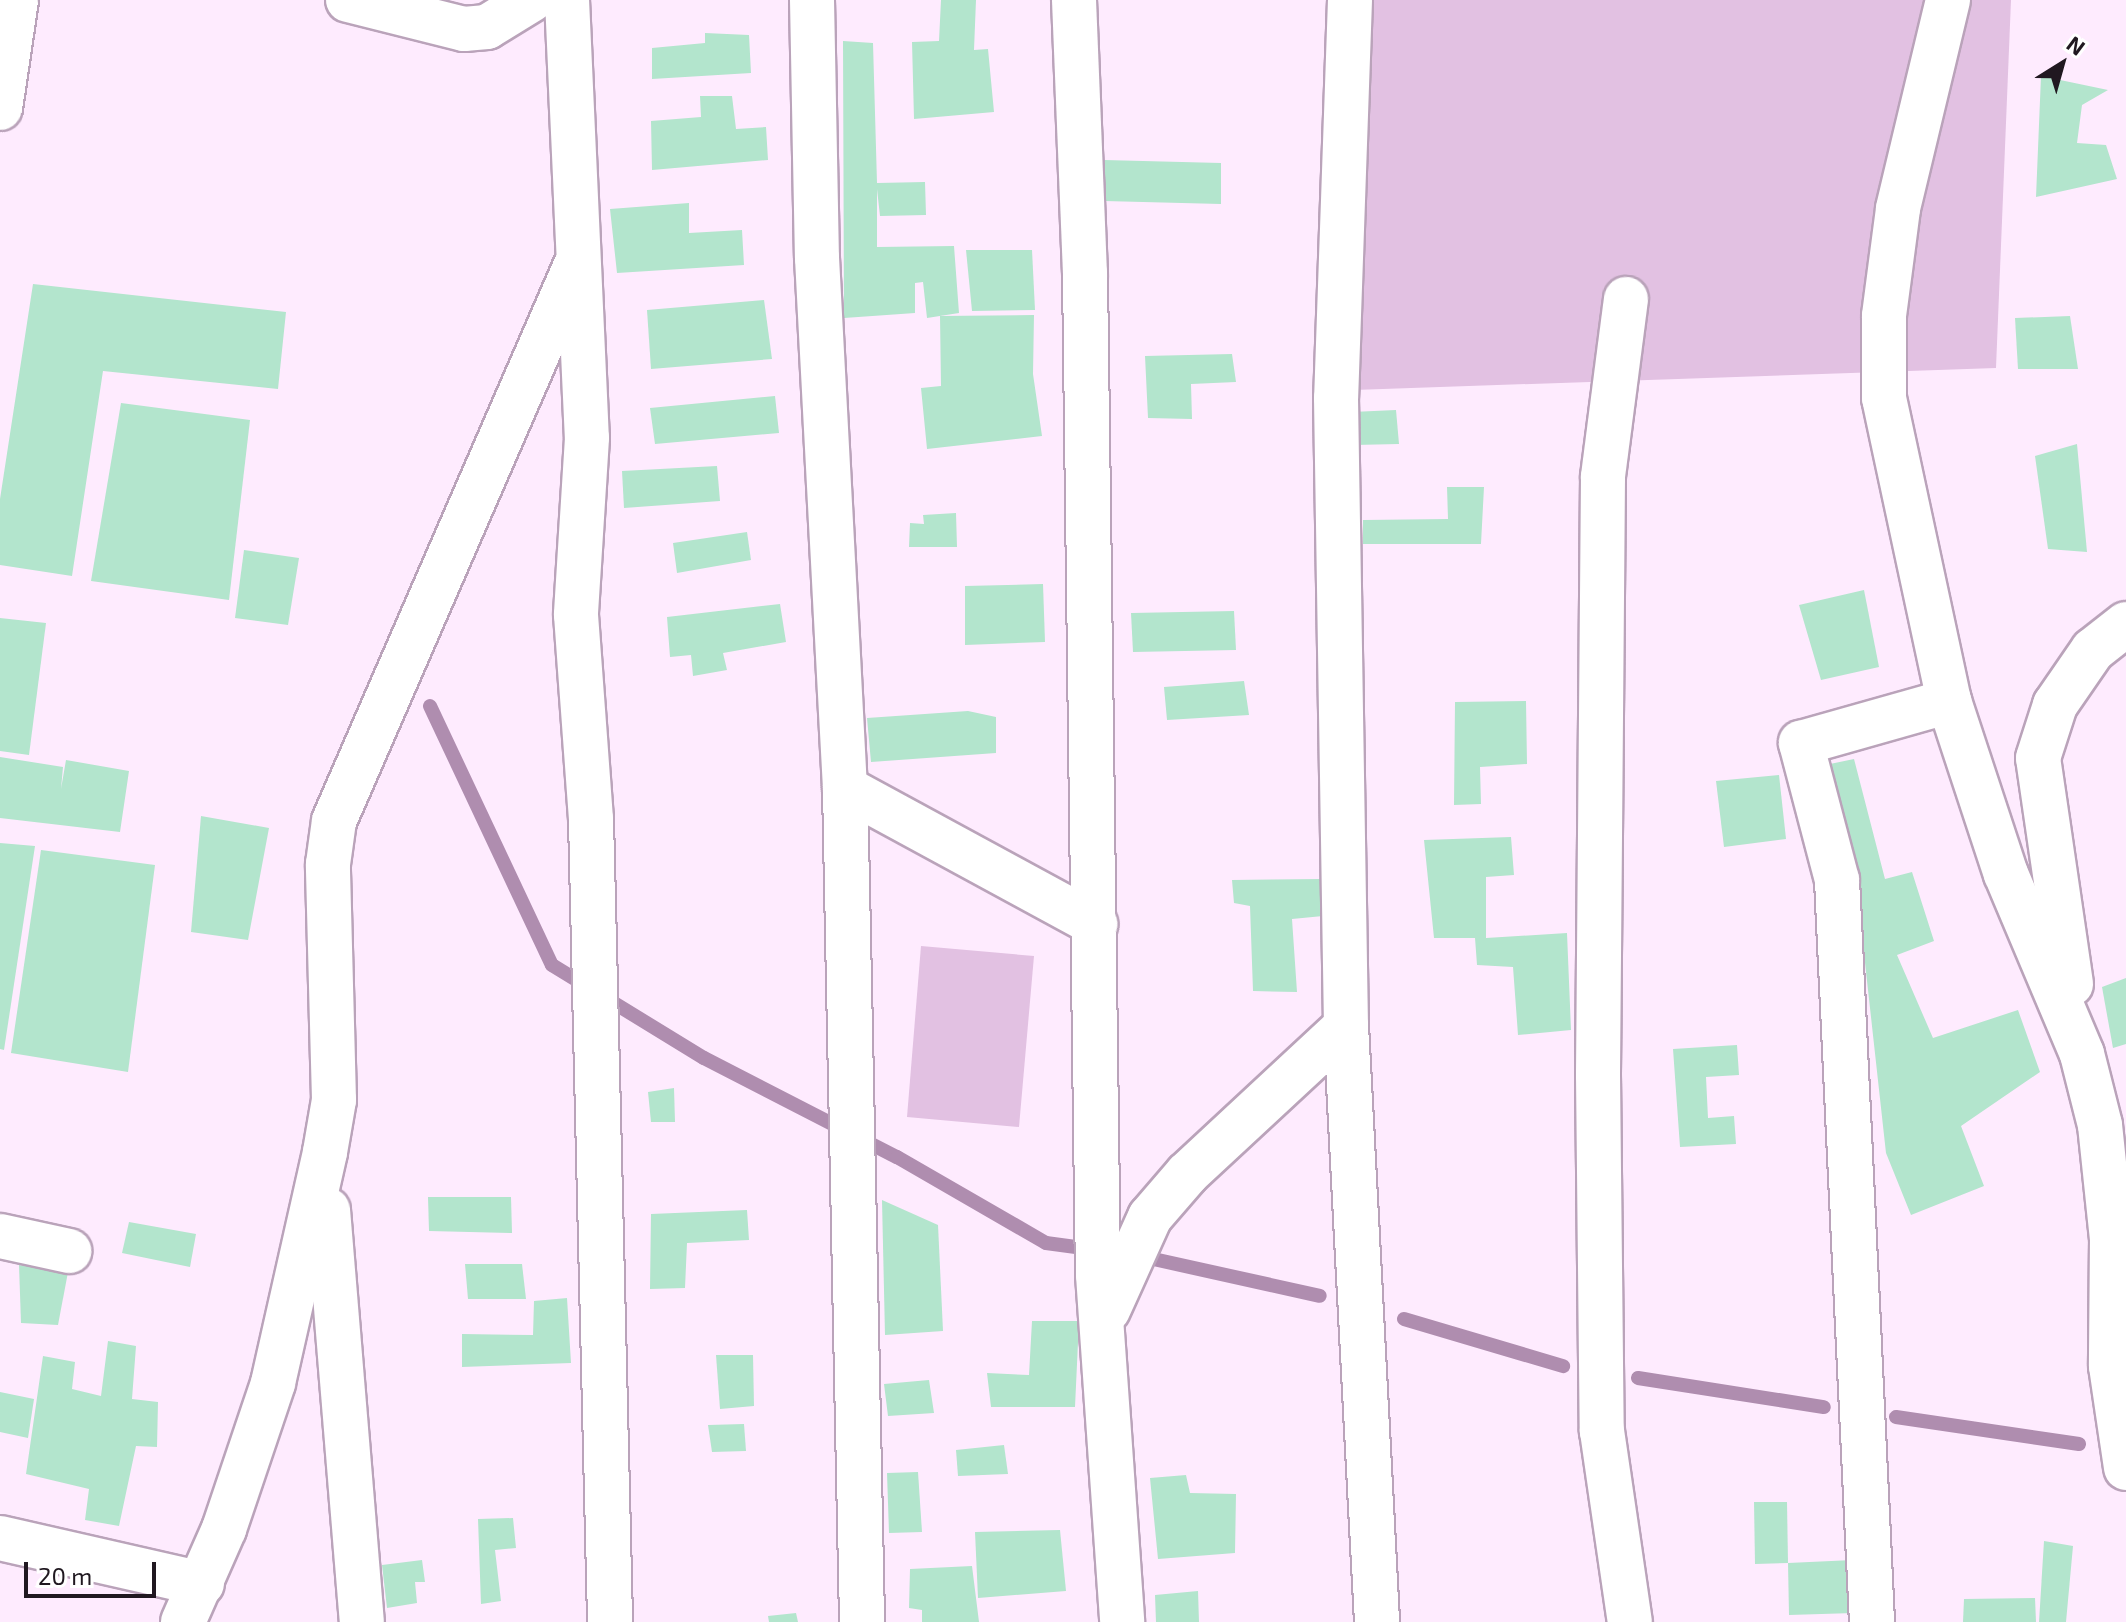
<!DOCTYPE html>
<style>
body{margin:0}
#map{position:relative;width:2126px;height:1622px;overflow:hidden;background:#feebfe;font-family:"Exo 2",sans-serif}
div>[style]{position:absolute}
.green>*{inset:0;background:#e2c1e2}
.stream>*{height:14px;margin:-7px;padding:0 7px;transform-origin:7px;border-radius:7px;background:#af8daf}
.building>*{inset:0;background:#b3e5cd}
.roads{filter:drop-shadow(2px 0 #baa3ba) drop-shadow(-2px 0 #baa3ba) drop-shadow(0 2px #baa3ba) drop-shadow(0 -2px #baa3ba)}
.minor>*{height:44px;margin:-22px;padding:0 22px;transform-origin:22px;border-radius:22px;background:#fff}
span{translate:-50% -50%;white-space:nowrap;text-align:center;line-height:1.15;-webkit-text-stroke:8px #fff;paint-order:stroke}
.north{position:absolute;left:2022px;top:24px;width:80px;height:80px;-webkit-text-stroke:6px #fff;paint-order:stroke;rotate:37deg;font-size:22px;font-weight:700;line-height:32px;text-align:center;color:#201820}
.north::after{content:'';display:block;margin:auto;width:28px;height:36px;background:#201820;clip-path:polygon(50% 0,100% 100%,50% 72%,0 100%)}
.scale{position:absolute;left:24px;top:1562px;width:132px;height:36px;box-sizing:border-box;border:4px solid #201820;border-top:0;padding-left:10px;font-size:24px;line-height:28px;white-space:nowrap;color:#201820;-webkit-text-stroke:6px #fff;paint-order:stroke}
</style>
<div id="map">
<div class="green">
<div style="clip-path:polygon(1358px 0,2011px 0,1996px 368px,1354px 390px)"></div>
<div style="clip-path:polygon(921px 946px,1034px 956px,1019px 1127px,907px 1117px)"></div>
</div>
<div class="stream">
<div style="left:430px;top:706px;width:286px;rotate:64.8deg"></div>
<div style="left:552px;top:965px;width:178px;rotate:31.5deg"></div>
<div style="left:704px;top:1058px;width:217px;rotate:27.2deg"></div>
<div style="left:897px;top:1157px;width:172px;rotate:30deg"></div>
<div style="left:1046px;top:1243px;width:45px;rotate:7.6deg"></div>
<div style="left:1140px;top:1256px;width:184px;rotate:12.5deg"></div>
<div style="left:1404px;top:1319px;width:166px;rotate:16.5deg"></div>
<div style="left:1638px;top:1378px;width:188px;rotate:8.9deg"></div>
<div style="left:1896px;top:1417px;width:185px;rotate:8.4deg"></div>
</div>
<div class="building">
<div style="clip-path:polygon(941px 0,976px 0,974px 50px,988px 49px,994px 112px,914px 119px,912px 42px,939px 41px)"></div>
<div style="clip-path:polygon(705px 33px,749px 35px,751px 73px,652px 79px,652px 48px,705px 43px)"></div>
<div style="clip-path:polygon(843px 41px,873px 43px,877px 183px,925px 182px,926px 215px,880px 216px,877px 189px,877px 247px,954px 246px,959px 313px,927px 318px,923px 282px,915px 283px,915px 313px,844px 318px)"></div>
<div style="clip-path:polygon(2041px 76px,2108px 90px,2082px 105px,2077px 143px,2106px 145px,2117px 179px,2036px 197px)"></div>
<div style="clip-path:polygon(700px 96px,732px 96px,736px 129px,766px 127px,768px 160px,652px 170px,651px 121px,701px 117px)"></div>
<div style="clip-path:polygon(1104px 160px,1221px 163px,1221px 204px,1104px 201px)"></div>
<div style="clip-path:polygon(689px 203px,689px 233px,742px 230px,744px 265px,617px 273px,610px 209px)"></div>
<div style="clip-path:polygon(966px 250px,1032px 250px,1035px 310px,972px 311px)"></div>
<div style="clip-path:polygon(33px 284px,286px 312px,278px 389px,103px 371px,72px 576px,0 565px,0 499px)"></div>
<div style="clip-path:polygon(764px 300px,772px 359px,651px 369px,647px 310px)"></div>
<div style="clip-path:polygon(1034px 315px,1033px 374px,1042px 436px,927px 449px,921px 388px,941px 386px,940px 316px)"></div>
<div style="clip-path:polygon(2070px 316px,2078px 369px,2018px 369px,2015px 318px)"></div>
<div style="clip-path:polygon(1232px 354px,1236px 382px,1191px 384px,1192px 419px,1148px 418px,1145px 356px)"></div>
<div style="clip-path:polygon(775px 396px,779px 433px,655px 444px,650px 408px)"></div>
<div style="clip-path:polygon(121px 403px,250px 420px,229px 600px,91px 581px)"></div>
<div style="clip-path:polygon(1396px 410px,1399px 444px,1354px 445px,1352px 412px)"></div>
<div style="clip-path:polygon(2077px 444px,2087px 552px,2048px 549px,2035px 456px)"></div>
<div style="clip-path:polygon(717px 466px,720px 501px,624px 508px,622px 471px)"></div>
<div style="clip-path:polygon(1447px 487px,1484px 487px,1481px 544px,1363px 544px,1363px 520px,1448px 519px)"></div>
<div style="clip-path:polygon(956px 513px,957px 547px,909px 547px,910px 523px,924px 524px,923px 515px)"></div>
<div style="clip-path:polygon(747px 532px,751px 560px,677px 573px,673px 543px)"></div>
<div style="clip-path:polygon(244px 550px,299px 558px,288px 625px,235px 618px)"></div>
<div style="clip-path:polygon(1043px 584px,1045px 642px,965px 645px,965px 586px)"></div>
<div style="clip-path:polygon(1864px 590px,1879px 667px,1821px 680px,1799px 605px)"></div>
<div style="clip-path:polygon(780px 604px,786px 642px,723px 653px,727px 670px,693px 676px,691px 655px,670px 657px,667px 617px)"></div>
<div style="clip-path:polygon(1234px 611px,1236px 650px,1133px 652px,1131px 613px)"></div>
<div style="clip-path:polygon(0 618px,46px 623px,29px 755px,0 751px)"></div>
<div style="clip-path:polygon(1244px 681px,1249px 715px,1167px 720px,1164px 687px)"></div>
<div style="clip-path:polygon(1526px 701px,1527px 764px,1480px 767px,1481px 804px,1454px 805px,1455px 702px)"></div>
<div style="clip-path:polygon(968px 711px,996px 717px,996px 753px,871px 762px,867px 718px)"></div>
<div style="clip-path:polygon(0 757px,63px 767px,61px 789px,66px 760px,129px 771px,120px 832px,0 818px)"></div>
<div style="clip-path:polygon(1854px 759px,1885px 879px,1912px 872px,1934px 941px,1897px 955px,1933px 1038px,2018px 1010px,2040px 1072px,1961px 1126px,1984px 1186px,1911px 1215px,1886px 1153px,1854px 863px,1830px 764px)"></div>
<div style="clip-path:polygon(1779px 775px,1786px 839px,1724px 847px,1716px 781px)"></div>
<div style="clip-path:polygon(201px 816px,269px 828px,248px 940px,191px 932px)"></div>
<div style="clip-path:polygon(1511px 837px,1514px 875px,1486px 877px,1486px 938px,1567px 933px,1571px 1030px,1518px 1035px,1513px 967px,1477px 965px,1475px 938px,1434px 938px,1424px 840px)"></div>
<div style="clip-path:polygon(0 843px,35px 846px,4px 1050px,0 1049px)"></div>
<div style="clip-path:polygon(41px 850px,155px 865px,128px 1072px,11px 1053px)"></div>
<div style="clip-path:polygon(1322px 879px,1323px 916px,1292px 919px,1297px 992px,1253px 991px,1250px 906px,1234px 903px,1232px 880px)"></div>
<div style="clip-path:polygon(2126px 978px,2126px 1044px,2113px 1048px,2102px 987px)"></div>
<div style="clip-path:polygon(1737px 1045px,1739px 1075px,1706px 1077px,1708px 1118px,1734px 1116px,1736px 1144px,1680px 1147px,1673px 1049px)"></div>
<div style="clip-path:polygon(674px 1088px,675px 1122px,651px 1122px,648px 1092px)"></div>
<div style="clip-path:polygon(428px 1197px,511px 1197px,512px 1233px,429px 1231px)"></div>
<div style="clip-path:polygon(882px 1200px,938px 1225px,943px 1331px,885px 1335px)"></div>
<div style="clip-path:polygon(747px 1210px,749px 1240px,687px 1243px,685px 1288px,650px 1289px,651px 1214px)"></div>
<div style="clip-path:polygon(129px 1222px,196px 1234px,190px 1267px,122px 1253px)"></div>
<div style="clip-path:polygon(465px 1264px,522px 1264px,526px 1299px,468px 1299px)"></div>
<div style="clip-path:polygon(19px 1265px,68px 1272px,58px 1325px,21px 1323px)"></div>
<div style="clip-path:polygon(567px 1298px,571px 1363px,462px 1367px,462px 1334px,533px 1335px,534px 1301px)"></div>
<div style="clip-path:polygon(1032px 1321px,1079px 1321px,1075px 1407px,991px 1407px,987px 1373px,1029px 1375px)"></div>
<div style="clip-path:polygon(108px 1341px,136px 1346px,132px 1399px,158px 1402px,157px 1447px,136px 1446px,119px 1526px,85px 1520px,89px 1489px,26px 1474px,43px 1356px,75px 1362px,72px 1389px,101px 1396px)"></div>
<div style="clip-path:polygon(716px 1355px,753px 1355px,754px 1406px,720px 1409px)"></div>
<div style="clip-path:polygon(929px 1380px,934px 1413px,888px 1416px,884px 1384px)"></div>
<div style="clip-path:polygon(0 1392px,34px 1399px,28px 1438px,0 1432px)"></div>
<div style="clip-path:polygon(744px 1424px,746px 1451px,712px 1452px,708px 1425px)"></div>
<div style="clip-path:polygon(1004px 1445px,1008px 1474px,958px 1476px,956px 1450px)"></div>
<div style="clip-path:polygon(918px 1472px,922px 1532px,889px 1533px,887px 1473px)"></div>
<div style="clip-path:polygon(1186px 1475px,1190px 1493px,1236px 1494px,1235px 1553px,1158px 1559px,1150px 1478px)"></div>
<div style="clip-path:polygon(1754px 1502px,1787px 1502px,1788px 1563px,1755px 1564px)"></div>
<div style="clip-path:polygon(513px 1518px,516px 1548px,495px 1550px,501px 1601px,481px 1604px,478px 1519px)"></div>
<div style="clip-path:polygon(1060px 1530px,1066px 1591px,978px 1598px,975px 1532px)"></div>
<div style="clip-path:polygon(2044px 1541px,2073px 1546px,2066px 1622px,2039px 1622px)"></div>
<div style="clip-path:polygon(422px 1560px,425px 1582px,415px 1582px,417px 1603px,387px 1608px,382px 1565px)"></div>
<div style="clip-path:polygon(1853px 1560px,1854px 1613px,1789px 1615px,1788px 1563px)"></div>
<div style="clip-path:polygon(972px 1566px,979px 1622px,922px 1622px,922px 1610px,909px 1608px,910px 1569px)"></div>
<div style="clip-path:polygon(1198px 1591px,1199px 1622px,1156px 1622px,1155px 1595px)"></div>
<div style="clip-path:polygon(2035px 1598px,2036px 1622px,1963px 1622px,1964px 1599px)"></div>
<div style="clip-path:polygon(796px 1613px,798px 1622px,769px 1622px,768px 1616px)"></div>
</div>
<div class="roads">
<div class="minor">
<div style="left:348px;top:0;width:120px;rotate:14deg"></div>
<div style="left:464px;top:29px;width:23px;rotate:-5deg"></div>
<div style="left:487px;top:27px;width:52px;rotate:-31.5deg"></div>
<div style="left:567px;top:0;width:438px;rotate:87.4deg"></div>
<div style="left:587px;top:438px;width:177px;rotate:93.6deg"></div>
<div style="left:576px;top:615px;width:205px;rotate:85.8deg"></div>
<div style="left:591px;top:819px;width:803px;rotate:88.64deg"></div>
<div style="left:812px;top:0;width:258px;rotate:88.9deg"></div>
<div style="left:817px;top:258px;width:531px;rotate:86.98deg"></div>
<div style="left:845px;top:788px;width:834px;rotate:88.83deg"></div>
<div style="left:1074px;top:0;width:273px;rotate:87.7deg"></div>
<div style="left:1085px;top:273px;width:1002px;rotate:89.26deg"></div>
<div style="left:1098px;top:1275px;width:348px;rotate:86deg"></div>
<div style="left:1350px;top:0;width:398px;rotate:92deg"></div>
<div style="left:1336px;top:398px;width:628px;rotate:89.09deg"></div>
<div style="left:1346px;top:1026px;width:597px;rotate:87.02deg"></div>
<div style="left:1948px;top:0;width:215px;rotate:103.5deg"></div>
<div style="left:1898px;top:209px;width:108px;rotate:97.5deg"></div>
<div style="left:1884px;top:316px;width:82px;rotate:90deg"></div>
<div style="left:1884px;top:398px;width:310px;rotate:77.9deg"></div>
<div style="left:1949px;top:701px;width:182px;rotate:71.8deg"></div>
<div style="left:2006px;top:874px;width:195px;rotate:67.1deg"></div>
<div style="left:2082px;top:1054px;width:73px;rotate:75.8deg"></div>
<div style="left:2100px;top:1125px;width:115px;rotate:84deg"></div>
<div style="left:2112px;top:1239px;width:127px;rotate:90.5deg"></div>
<div style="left:2111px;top:1366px;width:103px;rotate:81.6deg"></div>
<div style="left:0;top:108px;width:109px;rotate:-81.6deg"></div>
<div style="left:1626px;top:299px;width:179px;rotate:97.4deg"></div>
<div style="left:1603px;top:477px;width:598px;rotate:90.48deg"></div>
<div style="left:1598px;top:1075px;width:356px;rotate:89.4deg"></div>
<div style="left:1602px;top:1431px;width:193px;rotate:81.7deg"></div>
<div style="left:845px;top:788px;width:285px;rotate:28.5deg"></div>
<div style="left:2071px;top:984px;width:228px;rotate:-98.3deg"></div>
<div style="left:2038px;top:758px;width:56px;rotate:-72.2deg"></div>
<div style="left:2055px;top:705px;width:67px;rotate:-55.4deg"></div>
<div style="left:2093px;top:650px;width:42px;rotate:-38.2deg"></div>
<div style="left:328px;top:1210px;width:413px;rotate:85.3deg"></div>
<div style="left:0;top:1236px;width:71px;rotate:12.3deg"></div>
<div style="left:1108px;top:1310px;width:102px;rotate:-65.7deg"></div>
<div style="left:1150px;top:1217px;width:57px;rotate:-49.3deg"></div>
<div style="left:1187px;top:1174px;width:217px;rotate:-42.9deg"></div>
<div style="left:0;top:1538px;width:207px;rotate:12.8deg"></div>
<div style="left:183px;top:1622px;width:102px;rotate:-66.2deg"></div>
<div style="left:224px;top:1529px;width:154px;rotate:-71.4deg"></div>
<div style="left:273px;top:1383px;width:237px;rotate:-77.3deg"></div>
<div style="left:325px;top:1152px;width:53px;rotate:-80.2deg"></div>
<div style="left:334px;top:1100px;width:236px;rotate:-91.5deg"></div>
<div style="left:328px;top:864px;width:43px;rotate:-82.1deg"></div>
<div style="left:334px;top:821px;width:606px;rotate:-66.48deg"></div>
<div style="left:1872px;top:1622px;width:743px;rotate:-92.7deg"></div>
<div style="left:1837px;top:880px;width:142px;rotate:-104.7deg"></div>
<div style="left:1801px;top:743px;width:154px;rotate:-15.8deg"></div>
</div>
</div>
<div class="north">N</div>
<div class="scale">20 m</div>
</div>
